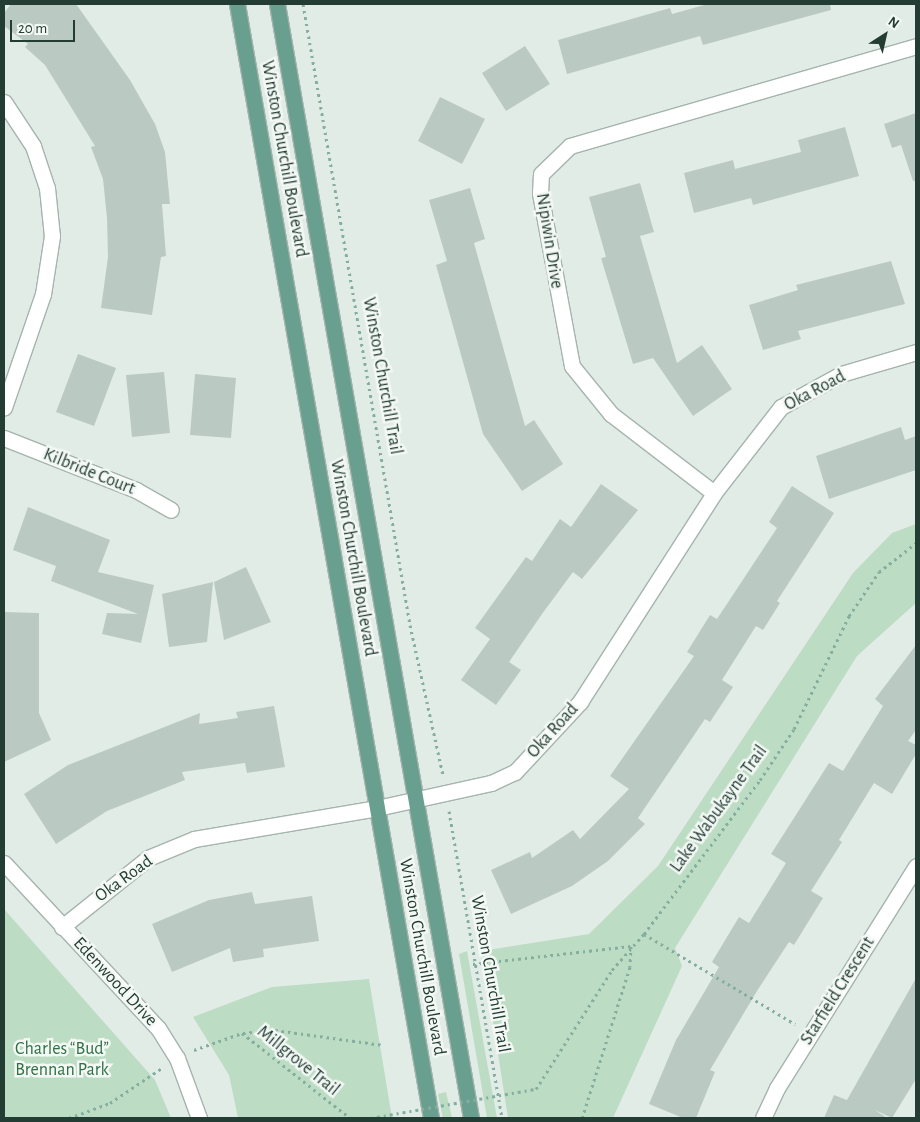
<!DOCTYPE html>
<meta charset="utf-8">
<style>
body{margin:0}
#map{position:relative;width:920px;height:1122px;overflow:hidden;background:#e2ece7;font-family:"Alegreya Sans",sans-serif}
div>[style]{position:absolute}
.green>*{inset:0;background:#bcdcc3}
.building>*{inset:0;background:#bbc9c3}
.path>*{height:3px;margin-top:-1.5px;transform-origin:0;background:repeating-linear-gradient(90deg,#84ae9f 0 2.5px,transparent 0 6.5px)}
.roads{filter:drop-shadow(1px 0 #a5b4ae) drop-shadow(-1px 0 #a5b4ae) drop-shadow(0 1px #a5b4ae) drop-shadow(0 -1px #a5b4ae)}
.minor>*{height:15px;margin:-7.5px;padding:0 7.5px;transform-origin:7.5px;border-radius:7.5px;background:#fff}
.major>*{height:15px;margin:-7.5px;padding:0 7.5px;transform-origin:7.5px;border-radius:7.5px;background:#699f8e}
.path-bridge>*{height:3px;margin-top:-1.5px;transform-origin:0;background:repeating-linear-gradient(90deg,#84ae9f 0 2.5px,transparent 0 6.5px)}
span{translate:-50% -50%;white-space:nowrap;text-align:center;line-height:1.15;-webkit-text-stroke:5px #f3f8f5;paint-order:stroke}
.street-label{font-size:18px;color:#233c34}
.park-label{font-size:18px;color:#2f7145}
.frame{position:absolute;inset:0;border:5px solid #233c34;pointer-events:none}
.north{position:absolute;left:860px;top:10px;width:50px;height:50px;-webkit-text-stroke:4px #f3f8f5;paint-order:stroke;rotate:35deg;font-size:14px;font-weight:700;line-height:20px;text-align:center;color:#233c34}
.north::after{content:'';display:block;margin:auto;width:18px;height:22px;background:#233c34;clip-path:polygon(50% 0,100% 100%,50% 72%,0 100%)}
.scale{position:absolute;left:10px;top:20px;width:65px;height:22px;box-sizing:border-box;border:2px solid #233c34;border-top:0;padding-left:6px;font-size:15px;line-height:18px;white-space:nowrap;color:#233c34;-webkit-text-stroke:4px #f3f8f5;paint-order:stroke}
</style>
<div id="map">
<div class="green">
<div style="clip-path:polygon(916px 524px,916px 603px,857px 656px,675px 948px,682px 966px,613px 1118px,508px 1118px,482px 951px,589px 934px,658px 866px,853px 573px,892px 533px)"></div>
<div style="clip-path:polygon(4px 909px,155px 1080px,171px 1118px,4px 1118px)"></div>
<div style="clip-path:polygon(467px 951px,497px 1118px,487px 1118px,459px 954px)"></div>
<div style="clip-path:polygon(369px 979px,392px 1118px,238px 1118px,229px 1075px,193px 1017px,272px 987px)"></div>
<div style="clip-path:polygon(446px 1092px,452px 1118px,443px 1118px,438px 1094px)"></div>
</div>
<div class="building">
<div style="clip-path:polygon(11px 4px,76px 4px,130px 80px,155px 124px,165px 152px,170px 204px,162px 204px,166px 256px,161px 257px,152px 315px,101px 308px,108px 257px,107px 218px,103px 179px,91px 147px,95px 146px,45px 65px,25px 47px,28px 44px,4px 26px,4px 13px)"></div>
<div style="clip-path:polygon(708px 4px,830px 4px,831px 10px,703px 45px,700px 36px,567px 74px,558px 40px,670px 8px,672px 14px)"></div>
<div style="clip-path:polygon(525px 46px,550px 84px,506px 111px,482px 73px)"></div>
<div style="clip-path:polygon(440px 97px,485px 119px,462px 164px,418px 141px)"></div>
<div style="clip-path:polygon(916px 113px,916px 181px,913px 181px,901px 145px,892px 148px,884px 124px)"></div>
<div style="clip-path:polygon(845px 127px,859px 176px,753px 205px,751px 198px,694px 213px,684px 173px,733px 160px,735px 169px,801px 152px,798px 140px)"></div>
<div style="clip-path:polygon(640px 183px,654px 232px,640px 236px,677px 363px,702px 345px,732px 389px,693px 416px,653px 358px,633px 364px,601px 258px,606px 257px,589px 197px)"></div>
<div style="clip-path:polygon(470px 188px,485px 239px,474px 243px,525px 426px,534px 420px,563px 464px,522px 491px,483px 434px,436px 265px,447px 261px,429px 200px)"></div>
<div style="clip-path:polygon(891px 261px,905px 304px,798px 331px,801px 339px,763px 350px,749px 305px,798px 290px,796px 285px)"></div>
<div style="clip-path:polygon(78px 354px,116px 368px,94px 426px,56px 412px)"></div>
<div style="clip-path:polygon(164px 372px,170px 433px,132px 437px,126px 375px)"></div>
<div style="clip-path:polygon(195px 374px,236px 378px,231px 438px,190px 435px)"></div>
<div style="clip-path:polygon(901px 427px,905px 440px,916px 436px,916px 470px,829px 499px,816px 456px)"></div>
<div style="clip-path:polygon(601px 484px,638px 510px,582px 579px,573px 572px,542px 614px,509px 662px,521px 670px,496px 705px,461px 680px,490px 639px,475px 628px,526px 557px,532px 561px,560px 519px,571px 527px)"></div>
<div style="clip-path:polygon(792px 486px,834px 513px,777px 601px,780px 603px,763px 630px,756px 626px,722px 680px,733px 687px,710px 722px,705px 719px,638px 818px,645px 824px,608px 861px,572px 886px,511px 914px,491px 870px,530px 852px,532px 858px,573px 830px,580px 839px,629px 789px,610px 776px,694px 656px,687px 652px,710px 615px,717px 619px,777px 528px,769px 522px)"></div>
<div style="clip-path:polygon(28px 507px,110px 540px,98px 572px,154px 585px,141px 643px,102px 634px,107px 613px,138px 614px,51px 581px,56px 566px,13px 550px)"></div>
<div style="clip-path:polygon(246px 567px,271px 622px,224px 640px,214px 582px)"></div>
<div style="clip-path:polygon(213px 582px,207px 642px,169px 647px,162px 594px)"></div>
<div style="clip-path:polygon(4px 612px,39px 613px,39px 713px,51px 740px,4px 762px)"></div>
<div style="clip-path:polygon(916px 645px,916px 730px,908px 741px,916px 745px,916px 754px,892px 794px,874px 783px,839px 840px,842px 842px,811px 891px,823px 898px,794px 945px,789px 942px,757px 991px,710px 1070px,715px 1072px,696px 1118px,683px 1118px,649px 1104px,676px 1040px,719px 967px,712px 962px,739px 917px,749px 923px,786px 863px,771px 854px,829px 763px,843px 771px,883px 706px,875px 699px)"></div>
<div style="clip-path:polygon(274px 706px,285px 767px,247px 773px,245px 763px,182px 772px,185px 780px,107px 811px,56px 844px,24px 794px,68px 765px,200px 713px,199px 724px,238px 718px,236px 712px)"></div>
<div style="clip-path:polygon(252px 892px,255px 904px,312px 896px,319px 941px,263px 949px,264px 957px,233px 962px,230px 948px,172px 972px,152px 924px,209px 900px)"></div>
<div style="clip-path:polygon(916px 978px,916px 1079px,892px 1118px,875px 1110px,887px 1118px,824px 1118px,834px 1095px,847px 1100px)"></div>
</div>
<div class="path">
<div style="left:303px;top:4px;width:630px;rotate:80.22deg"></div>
<div style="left:410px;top:625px;width:154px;rotate:77.6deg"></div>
<div style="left:449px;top:811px;width:312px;rotate:80.2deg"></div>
<div style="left:644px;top:934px;width:176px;rotate:30.8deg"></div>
<div style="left:473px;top:964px;width:159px;rotate:-6.5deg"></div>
<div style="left:631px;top:946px;width:21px;rotate:93deg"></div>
<div style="left:630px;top:967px;width:158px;rotate:107.6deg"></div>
<div style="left:243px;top:1033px;width:32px;rotate:-5deg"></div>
<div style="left:275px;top:1030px;width:109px;rotate:7.9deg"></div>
<div style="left:194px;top:1050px;width:51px;rotate:-19.5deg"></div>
<div style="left:242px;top:1033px;width:137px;rotate:38.2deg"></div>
<div style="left:536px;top:1089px;width:141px;rotate:-57.4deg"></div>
<div style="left:612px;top:970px;width:48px;rotate:-48.4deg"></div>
<div style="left:644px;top:934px;width:193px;rotate:-53deg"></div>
<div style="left:760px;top:780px;width:61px;rotate:-56.3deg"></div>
<div style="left:794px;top:729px;width:126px;rotate:-64deg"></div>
<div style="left:849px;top:616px;width:53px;rotate:-55.7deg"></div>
<div style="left:879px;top:572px;width:47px;rotate:-38.1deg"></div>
<div style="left:69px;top:1118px;width:44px;rotate:-20.1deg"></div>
<div style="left:110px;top:1103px;width:63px;rotate:-33.9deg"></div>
</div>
<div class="roads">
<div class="minor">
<div style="left:4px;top:102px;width:53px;rotate:56.6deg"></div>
<div style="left:33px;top:146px;width:44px;rotate:71.6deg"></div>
<div style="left:47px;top:188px;width:48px;rotate:84.1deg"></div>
<div style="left:52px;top:236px;width:59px;rotate:98.8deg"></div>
<div style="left:43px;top:294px;width:120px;rotate:109deg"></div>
<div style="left:4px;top:438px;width:142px;rotate:21.5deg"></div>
<div style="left:136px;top:490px;width:40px;rotate:29.7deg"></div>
<div style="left:714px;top:493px;width:130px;rotate:-142.5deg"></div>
<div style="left:611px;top:414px;width:62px;rotate:-129.1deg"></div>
<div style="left:572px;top:366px;width:176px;rotate:-100.5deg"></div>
<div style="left:540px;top:193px;width:19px;rotate:-87deg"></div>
<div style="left:541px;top:174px;width:40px;rotate:-44deg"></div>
<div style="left:570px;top:146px;width:360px;rotate:-16.1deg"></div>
<div style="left:4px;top:863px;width:226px;rotate:47deg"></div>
<div style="left:158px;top:1028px;width:36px;rotate:58deg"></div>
<div style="left:177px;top:1058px;width:64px;rotate:69.9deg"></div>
<div style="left:62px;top:927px;width:110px;rotate:-38.7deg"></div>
<div style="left:148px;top:858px;width:50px;rotate:-22.4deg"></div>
<div style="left:194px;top:839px;width:186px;rotate:-9.6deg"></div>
<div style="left:377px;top:808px;width:117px;rotate:-12.4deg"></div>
<div style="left:491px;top:783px;width:26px;rotate:-25deg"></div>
<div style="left:515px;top:772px;width:96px;rotate:-47.1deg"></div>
<div style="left:580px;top:702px;width:248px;rotate:-57.3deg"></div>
<div style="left:714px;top:493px;width:109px;rotate:-52.1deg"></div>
<div style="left:781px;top:407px;width:68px;rotate:-28.8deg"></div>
<div style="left:841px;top:374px;width:78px;rotate:-16.3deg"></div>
<div style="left:763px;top:1118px;width:33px;rotate:-65deg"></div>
<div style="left:777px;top:1088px;width:262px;rotate:-57.9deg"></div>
</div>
<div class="major">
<div style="left:237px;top:4px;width:1131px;rotate:80.12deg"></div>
<div style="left:277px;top:4px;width:1131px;rotate:80.12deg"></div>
</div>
</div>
<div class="path-bridge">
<div style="left:371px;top:1118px;width:168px;rotate:-10deg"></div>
</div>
<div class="street-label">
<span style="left:284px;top:159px;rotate:80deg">Winston Churchill Boulevard</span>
<span style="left:549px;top:241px;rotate:81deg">Nipiwin Drive</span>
<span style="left:382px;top:376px;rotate:80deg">Winston Churchill Trail</span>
<span style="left:815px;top:391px;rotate:-28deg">Oka Road</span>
<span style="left:89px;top:472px;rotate:22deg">Kilbride Court</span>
<span style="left:353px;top:558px;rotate:80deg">Winston Churchill Boulevard</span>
<span style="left:553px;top:731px;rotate:-48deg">Oka Road</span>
<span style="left:719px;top:809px;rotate:-54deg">Lake Wabukayne Trail</span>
<span style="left:124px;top:879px;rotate:-36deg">Oka Road</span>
<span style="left:422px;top:957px;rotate:80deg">Winston Churchill Boulevard</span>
<span style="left:490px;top:974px;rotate:80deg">Winston Churchill Trail</span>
<span style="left:115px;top:982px;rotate:47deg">Edenwood Drive</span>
<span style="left:838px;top:991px;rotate:-58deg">Starfield Crescent</span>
<span style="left:298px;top:1061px;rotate:39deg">Millgrove Trail</span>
</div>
<div class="park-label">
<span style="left:62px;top:1060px">Charles “Bud”<br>Brennan Park</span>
</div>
<div class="frame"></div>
<div class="north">N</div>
<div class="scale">20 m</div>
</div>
